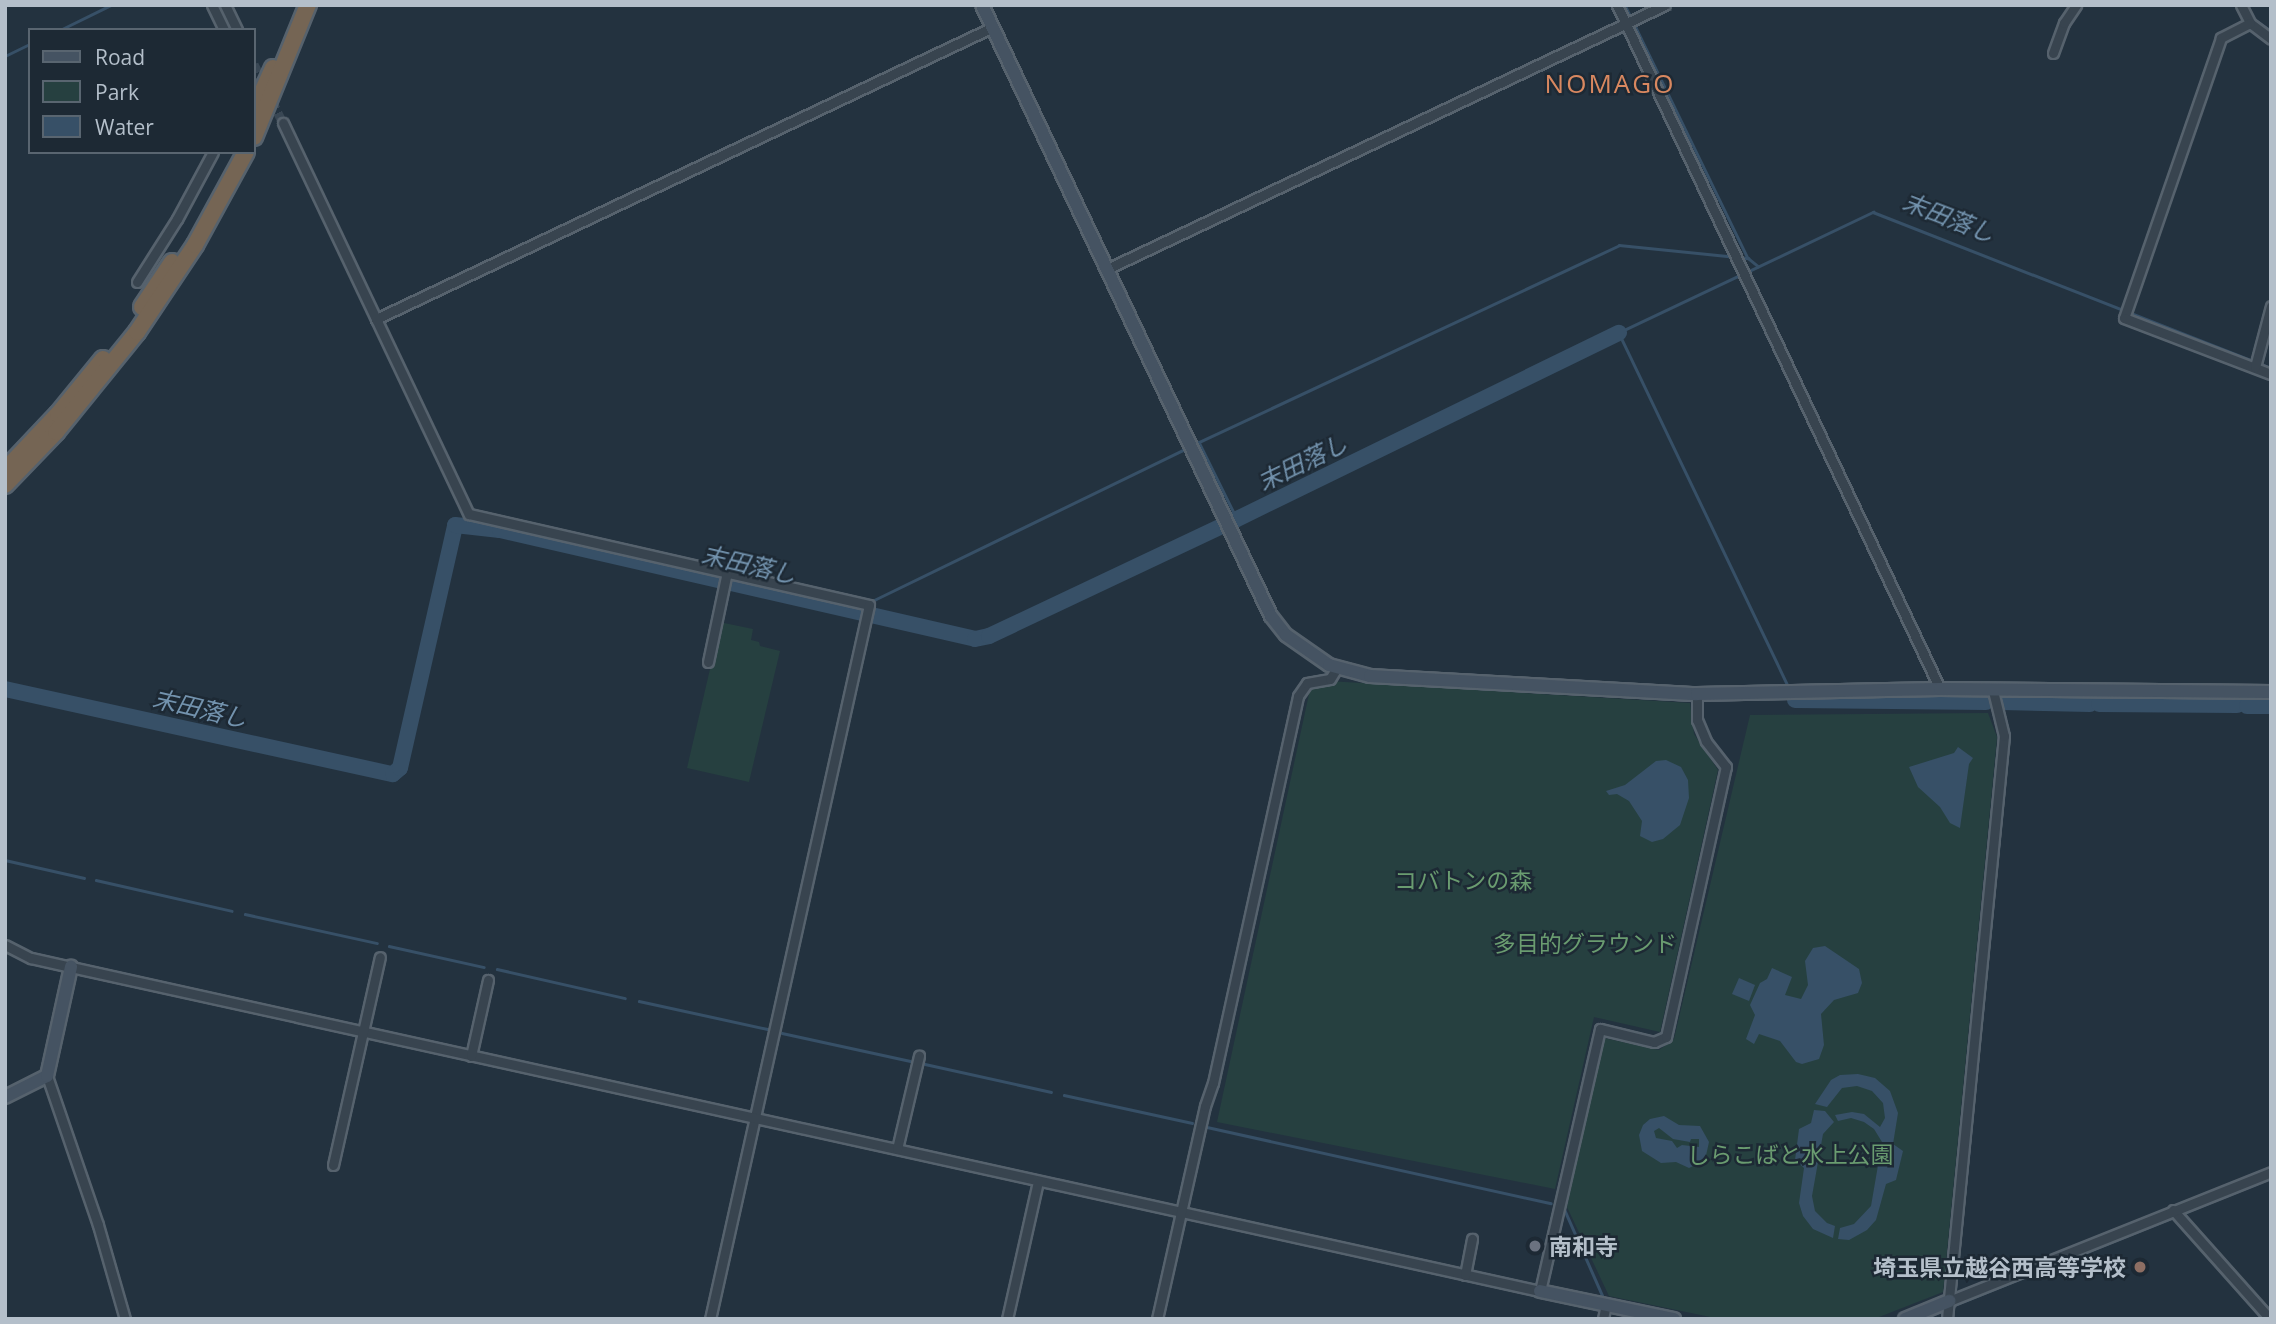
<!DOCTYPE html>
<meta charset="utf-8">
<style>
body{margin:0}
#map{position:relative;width:2276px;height:1324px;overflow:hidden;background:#23323f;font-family:"Open Sans","Noto Sans JP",sans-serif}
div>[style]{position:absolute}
.green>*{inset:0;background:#264040}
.water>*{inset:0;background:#375067}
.stream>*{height:2.5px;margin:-1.25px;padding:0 1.25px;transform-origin:1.25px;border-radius:1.25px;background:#375067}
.river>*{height:16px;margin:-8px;padding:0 8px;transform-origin:8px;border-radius:8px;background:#375067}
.street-tunnel>*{height:9px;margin-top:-4.5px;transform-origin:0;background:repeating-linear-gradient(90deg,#394754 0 9px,transparent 0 13.5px)}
.roads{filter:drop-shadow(2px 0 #56626d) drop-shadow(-2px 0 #56626d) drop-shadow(0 2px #56626d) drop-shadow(0 -2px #56626d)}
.street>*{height:9px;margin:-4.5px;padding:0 4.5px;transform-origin:4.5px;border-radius:4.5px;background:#38444f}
.secondary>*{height:12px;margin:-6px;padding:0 6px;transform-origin:6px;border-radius:6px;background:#455362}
.highway>*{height:16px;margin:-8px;padding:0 8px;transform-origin:8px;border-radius:8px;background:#756554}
.dots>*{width:19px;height:19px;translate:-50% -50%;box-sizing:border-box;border:4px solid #1d2934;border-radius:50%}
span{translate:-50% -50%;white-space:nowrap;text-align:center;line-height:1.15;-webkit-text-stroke:5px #1d2934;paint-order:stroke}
.park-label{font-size:23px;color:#6a9c70}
.poi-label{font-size:23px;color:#b4bfca;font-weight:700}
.left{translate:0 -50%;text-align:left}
.right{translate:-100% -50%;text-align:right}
.water-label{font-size:24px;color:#7393ae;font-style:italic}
.quarter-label{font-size:26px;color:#d98860;letter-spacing:2px}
.frame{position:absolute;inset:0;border:7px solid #b4bfca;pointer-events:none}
.legend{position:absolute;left:28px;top:28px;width:228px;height:126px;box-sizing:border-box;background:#1d2934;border:2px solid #596570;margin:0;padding:9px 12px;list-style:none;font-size:21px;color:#b4bfca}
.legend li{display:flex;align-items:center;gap:14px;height:35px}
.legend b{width:35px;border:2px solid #596570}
</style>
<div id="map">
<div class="green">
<div style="clip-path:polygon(724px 623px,753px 629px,751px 640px,759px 642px,760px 646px,780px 651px,749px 782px,687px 768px,720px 626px)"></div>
<div style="clip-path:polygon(1312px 680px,1690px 703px,1694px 734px,1718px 770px,1660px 1032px,1594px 1017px,1555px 1189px,1217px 1122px)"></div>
<div style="clip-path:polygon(1988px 713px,1997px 737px,1943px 1292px,1874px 1319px,1720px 1319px,1609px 1296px,1567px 1207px,1601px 1043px,1604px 1038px,1659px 1050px,1674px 1039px,1750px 715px)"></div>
</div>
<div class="water">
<div style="clip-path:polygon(1958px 747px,1973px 758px,1969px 764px,1960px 828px,1950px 823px,1940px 807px,1918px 787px,1909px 767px,1954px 753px)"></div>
<div style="clip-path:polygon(1666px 760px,1681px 767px,1688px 780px,1689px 798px,1680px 825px,1663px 839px,1652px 842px,1640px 836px,1642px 821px,1629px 801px,1617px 794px,1609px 795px,1606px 791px,1625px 785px,1656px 761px)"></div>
<div style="clip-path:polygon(1825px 946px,1859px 969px,1862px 983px,1858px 993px,1834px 1000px,1821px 1014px,1824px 1045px,1819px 1059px,1802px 1064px,1796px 1062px,1780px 1041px,1759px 1034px,1754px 1044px,1746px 1039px,1755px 1015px,1750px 1005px,1760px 983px,1767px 979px,1772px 968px,1792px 977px,1785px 995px,1801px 999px,1808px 985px,1805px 961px,1813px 948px)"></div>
<div style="clip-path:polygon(1739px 978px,1755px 985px,1749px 1001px,1732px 994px)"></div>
<div style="clip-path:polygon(1858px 1074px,1875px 1078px,1890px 1091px,1898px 1113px,1893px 1144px,1903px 1151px,1896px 1180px,1886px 1184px,1876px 1220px,1867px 1230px,1849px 1240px,1838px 1239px,1840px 1228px,1854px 1224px,1871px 1206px,1882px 1142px,1874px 1129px,1864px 1122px,1851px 1118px,1838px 1121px,1835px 1115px,1852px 1112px,1864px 1114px,1880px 1127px,1885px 1118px,1883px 1103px,1872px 1091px,1857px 1086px,1842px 1088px,1827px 1107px,1815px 1104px,1831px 1080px,1840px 1075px)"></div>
<div style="clip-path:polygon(1814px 1110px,1825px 1111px,1834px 1122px,1823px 1134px,1812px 1196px,1815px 1211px,1827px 1223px,1835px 1226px,1833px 1238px,1813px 1229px,1803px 1216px,1799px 1203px,1804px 1168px,1795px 1160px,1799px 1129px,1811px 1123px)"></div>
<div style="clip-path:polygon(evenodd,1664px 1116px,1679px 1125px,1700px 1126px,1709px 1142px,1705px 1160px,1689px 1168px,1676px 1162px,1661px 1163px,1642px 1151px,1639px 1135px,1643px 1125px,1650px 1119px,1664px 1116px,1659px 1128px,1673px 1139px,1690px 1142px,1691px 1139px,1699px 1139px,1699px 1147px,1682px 1145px,1677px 1148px,1672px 1141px,1656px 1138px,1654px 1131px,1659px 1128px)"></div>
</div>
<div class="stream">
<div style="left:1625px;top:5px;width:281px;rotate:64.1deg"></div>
<div style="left:1748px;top:258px;width:13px;rotate:39deg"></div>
<div style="left:2246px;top:5px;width:16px;rotate:60deg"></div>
<div style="left:2254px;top:19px;width:21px;rotate:35deg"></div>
<div style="left:60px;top:30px;width:57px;rotate:-26.1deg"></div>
<div style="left:5px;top:56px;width:28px;rotate:-26deg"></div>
<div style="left:1747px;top:272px;width:140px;rotate:-25.5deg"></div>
<div style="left:1873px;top:212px;width:427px;rotate:21.4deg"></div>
<div style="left:1741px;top:275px;width:135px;rotate:154.6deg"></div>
<div style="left:1619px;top:333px;width:390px;rotate:64.4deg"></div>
<div style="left:1199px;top:442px;width:86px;rotate:63.7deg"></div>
<div style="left:1195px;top:444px;width:468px;rotate:-25.1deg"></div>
<div style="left:1619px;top:245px;width:130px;rotate:5.8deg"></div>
<div style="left:870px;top:602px;width:350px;rotate:-25.9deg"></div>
<div style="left:851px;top:611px;width:11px;rotate:-27deg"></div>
<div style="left:5px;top:860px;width:81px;rotate:12.8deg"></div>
<div style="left:96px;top:880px;width:139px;rotate:12.8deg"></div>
<div style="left:245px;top:914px;width:135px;rotate:12.4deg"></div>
<div style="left:389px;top:946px;width:97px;rotate:12.5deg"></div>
<div style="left:497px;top:969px;width:131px;rotate:12.8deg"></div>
<div style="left:639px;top:1001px;width:131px;rotate:12.3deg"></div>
<div style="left:782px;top:1033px;width:131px;rotate:12.3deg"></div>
<div style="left:925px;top:1064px;width:129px;rotate:12.5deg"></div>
<div style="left:1064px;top:1095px;width:131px;rotate:12.3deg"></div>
<div style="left:1207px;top:1127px;width:352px;rotate:12.5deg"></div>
<div style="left:1563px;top:1206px;width:102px;rotate:66.2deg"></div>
<div style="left:1952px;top:1306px;width:344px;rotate:-21.9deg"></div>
<div style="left:1923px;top:1319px;width:22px;rotate:-24deg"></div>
</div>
<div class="river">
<div style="left:5px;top:689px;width:397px;rotate:12.4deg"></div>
<div style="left:393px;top:774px;width:9px;rotate:-41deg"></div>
<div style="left:400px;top:768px;width:249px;rotate:-77.2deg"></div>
<div style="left:455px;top:525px;width:45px;rotate:6.3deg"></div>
<div style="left:500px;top:530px;width:487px;rotate:12.9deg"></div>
<div style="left:975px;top:639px;width:14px;rotate:-12deg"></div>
<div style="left:989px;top:636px;width:274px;rotate:-25.3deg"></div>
<div style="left:1237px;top:519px;width:425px;rotate:-26deg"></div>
<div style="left:1795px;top:700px;width:191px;rotate:0.6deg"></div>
<div style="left:2002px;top:702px;width:88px;rotate:1.3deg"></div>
<div style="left:2099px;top:704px;width:138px;rotate:0.4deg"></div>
<div style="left:2247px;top:706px;width:24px"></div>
</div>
<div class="street-tunnel">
<div style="left:254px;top:64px;width:66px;rotate:63.8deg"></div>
</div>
<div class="roads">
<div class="street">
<div style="left:212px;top:5px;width:28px;rotate:64deg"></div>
<div style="left:225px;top:5px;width:28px;rotate:64deg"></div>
<div style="left:1617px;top:5px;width:756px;rotate:64.72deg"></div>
<div style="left:2241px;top:5px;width:20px;rotate:63deg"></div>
<div style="left:2250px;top:23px;width:26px;rotate:37deg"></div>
<div style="left:2250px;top:23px;width:33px;rotate:153deg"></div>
<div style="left:2221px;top:38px;width:296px;rotate:109.1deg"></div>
<div style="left:2124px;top:318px;width:157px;rotate:20.9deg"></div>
<div style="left:2053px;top:53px;width:32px;rotate:-70deg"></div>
<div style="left:2064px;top:23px;width:22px;rotate:-56deg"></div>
<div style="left:283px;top:123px;width:433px;rotate:64.6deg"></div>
<div style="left:469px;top:514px;width:410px;rotate:12.8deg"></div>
<div style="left:869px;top:605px;width:731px;rotate:102.55deg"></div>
<div style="left:1109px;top:268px;width:615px;rotate:-25.32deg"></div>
<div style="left:137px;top:282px;width:75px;rotate:-57.6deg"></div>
<div style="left:177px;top:219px;width:76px;rotate:-61.8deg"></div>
<div style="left:376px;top:319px;width:683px;rotate:-25.33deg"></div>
<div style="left:2255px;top:367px;width:63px;rotate:-75.3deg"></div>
<div style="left:708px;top:662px;width:92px;rotate:-78.1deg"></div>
<div style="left:5px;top:945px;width:29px;rotate:27deg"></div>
<div style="left:31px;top:958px;width:41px;rotate:12.7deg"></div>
<div style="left:71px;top:967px;width:1504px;rotate:12.44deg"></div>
<div style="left:1540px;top:1291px;width:269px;rotate:-77.1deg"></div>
<div style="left:1600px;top:1029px;width:56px;rotate:13.5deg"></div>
<div style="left:1654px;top:1042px;width:13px;rotate:-23deg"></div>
<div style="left:1666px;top:1037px;width:277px;rotate:-77.5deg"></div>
<div style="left:1726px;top:767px;width:33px;rotate:-128deg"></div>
<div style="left:1706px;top:741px;width:23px;rotate:-113deg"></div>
<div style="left:1697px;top:720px;width:26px;rotate:-90deg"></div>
<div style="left:471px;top:1056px;width:78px;rotate:-77.4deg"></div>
<div style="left:47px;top:1076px;width:157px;rotate:71.1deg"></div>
<div style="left:98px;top:1225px;width:98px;rotate:74deg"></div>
<div style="left:897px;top:1149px;width:96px;rotate:-76.7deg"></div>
<div style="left:333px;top:1165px;width:213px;rotate:-77.3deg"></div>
<div style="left:2173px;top:1210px;width:146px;rotate:48.3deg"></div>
<div style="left:1465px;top:1275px;width:37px;rotate:-79deg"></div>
<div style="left:1949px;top:1301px;width:347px;rotate:-21.8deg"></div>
<div style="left:1007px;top:1319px;width:141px;rotate:-77.3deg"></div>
<div style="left:1157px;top:1319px;width:218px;rotate:-77.3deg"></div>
<div style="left:1205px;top:1106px;width:24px;rotate:-71deg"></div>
<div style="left:1213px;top:1083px;width:396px;rotate:-77.6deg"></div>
<div style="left:1298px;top:696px;width:16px;rotate:-55deg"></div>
<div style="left:1307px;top:683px;width:23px;rotate:-10deg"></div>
<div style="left:1330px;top:679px;width:13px;rotate:-58deg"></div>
<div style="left:1603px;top:1319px;width:15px;rotate:-79deg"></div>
<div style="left:1947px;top:1319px;width:586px;rotate:-84.42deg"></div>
<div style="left:2004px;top:736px;width:46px;rotate:-103.7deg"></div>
</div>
<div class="secondary">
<div style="left:982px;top:5px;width:676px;rotate:64.69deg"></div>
<div style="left:1271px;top:616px;width:24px;rotate:52deg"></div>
<div style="left:1286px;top:635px;width:52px;rotate:34.9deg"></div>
<div style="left:1329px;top:665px;width:42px;rotate:15deg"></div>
<div style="left:1370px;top:676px;width:327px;rotate:3.2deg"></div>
<div style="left:1697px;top:694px;width:243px;rotate:-1.2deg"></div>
<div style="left:1940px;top:689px;width:331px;rotate:0.5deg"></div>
<div style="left:5px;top:1097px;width:47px;rotate:-26.6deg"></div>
<div style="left:47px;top:1076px;width:112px;rotate:-77.6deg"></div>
<div style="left:1540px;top:1291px;width:137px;rotate:11.8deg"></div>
<div style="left:1905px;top:1319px;width:48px;rotate:-22.2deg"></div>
</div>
<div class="highway">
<div style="left:254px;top:110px;width:46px;rotate:-65.7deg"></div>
<div style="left:254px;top:137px;width:143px;rotate:-67.8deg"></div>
<div style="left:142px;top:307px;width:54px;rotate:-56.3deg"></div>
<div style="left:5px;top:470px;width:77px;rotate:-46.6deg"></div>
<div style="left:58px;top:414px;width:71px;rotate:-50.7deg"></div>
<div style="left:5px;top:485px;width:74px;rotate:-46.1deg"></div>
<div style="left:56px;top:432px;width:129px;rotate:-51deg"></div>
<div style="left:137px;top:332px;width:105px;rotate:-56.3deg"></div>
<div style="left:195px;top:245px;width:106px;rotate:-61.3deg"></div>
</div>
</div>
<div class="dots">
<div style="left:1535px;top:1246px;background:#6b7280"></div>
<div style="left:2140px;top:1267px;background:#8d6e63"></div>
</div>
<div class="park-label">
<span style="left:1463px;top:880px">コバトンの森</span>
<span style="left:1585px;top:943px">多目的グラウンド</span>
<span style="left:1790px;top:1154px">しらこばと水上公園</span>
</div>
<div class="poi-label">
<span class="left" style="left:1549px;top:1246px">南和寺</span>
<span class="right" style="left:2126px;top:1267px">埼玉県立越谷西高等学校</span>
</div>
<div class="water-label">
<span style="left:1949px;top:217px;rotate:21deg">末田落し</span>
<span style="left:1302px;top:462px;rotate:-26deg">末田落し</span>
<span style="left:749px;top:564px;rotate:13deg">末田落し</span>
<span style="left:200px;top:708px;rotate:13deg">末田落し</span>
</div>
<div class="quarter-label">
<span style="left:1610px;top:84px">NOMAGO</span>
</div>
<div class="frame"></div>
<ul class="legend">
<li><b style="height:9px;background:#455362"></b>Road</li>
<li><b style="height:19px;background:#264040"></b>Park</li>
<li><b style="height:19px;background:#375067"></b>Water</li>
</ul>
</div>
